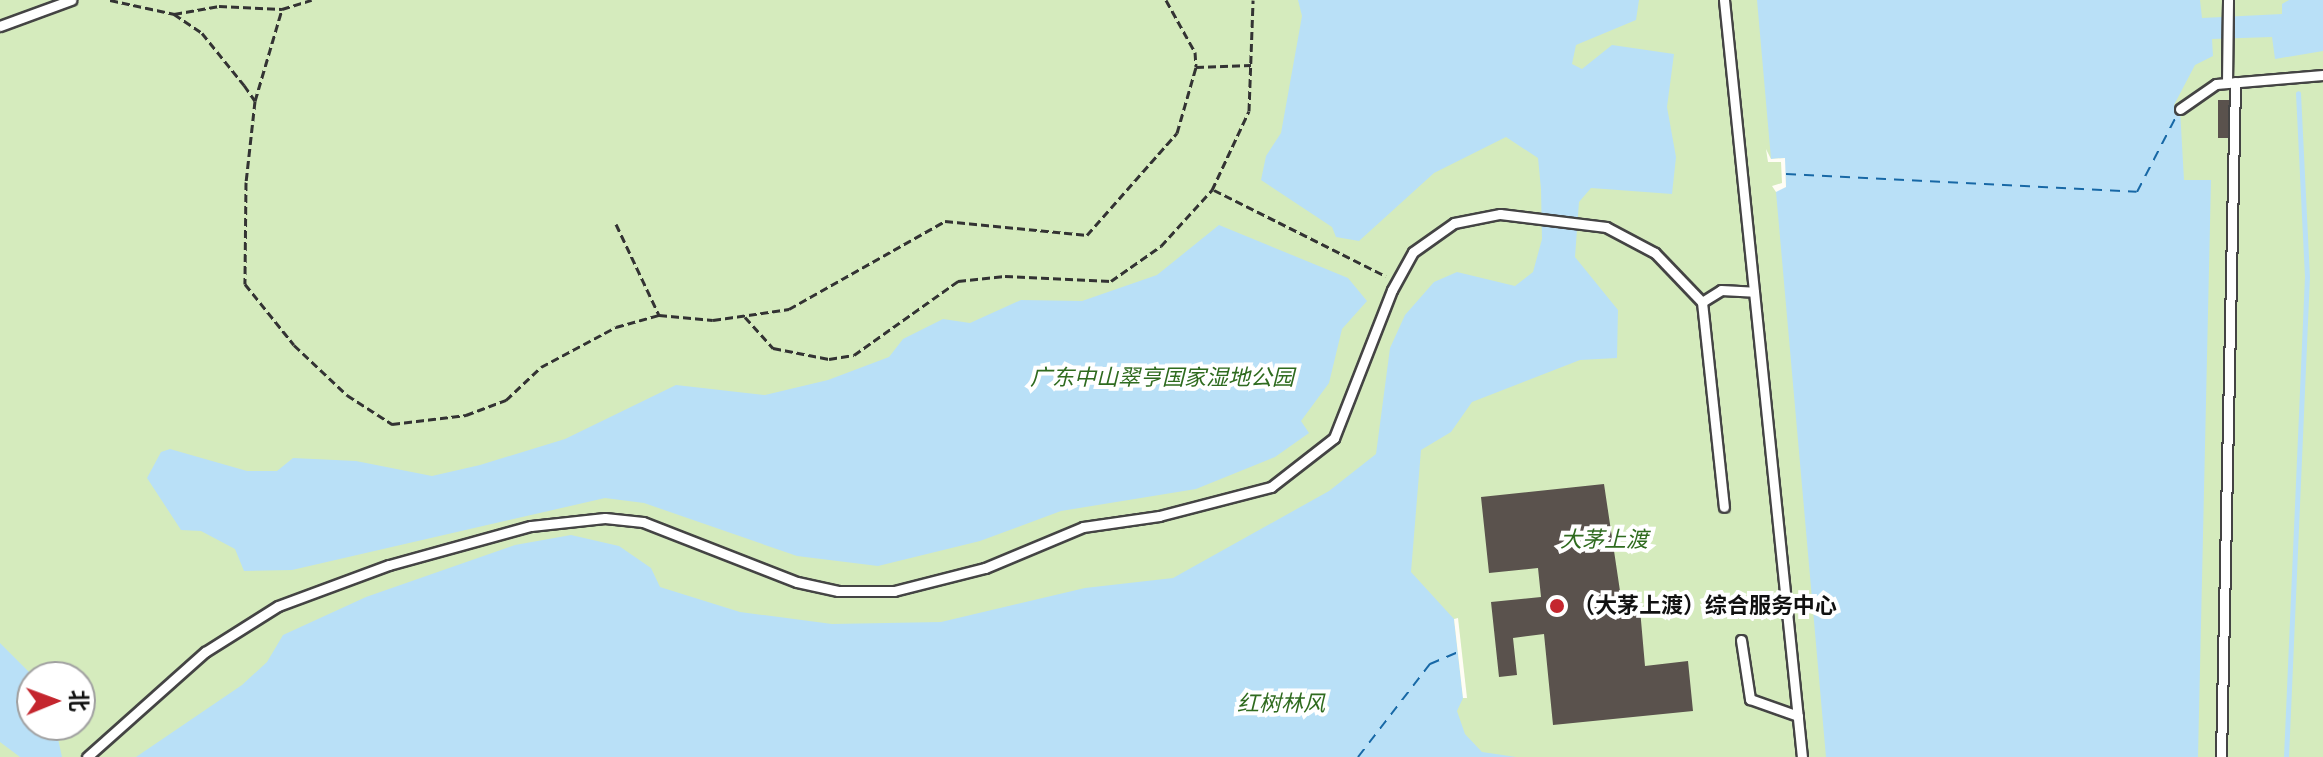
<!DOCTYPE html>
<meta charset="utf-8">
<style>
body{margin:0}
#map{position:relative;width:2323px;height:757px;overflow:hidden;background:#fffdf5;font-family:"Roboto Serif","Noto Sans SC",serif}
div>[style]{position:absolute}
.green>*{inset:0;background:#d5ebbd}
.water>*{inset:0;background:#b9e0f7}
.pier>*{inset:0;background:#fffdf5}
.stream>*{height:5px;margin:-2.5px;padding:0 2.5px;transform-origin:2.5px;border-radius:2.5px;background:#b9e0f7}
.ferry>*{height:2px;margin-top:-1px;transform-origin:0;background:repeating-linear-gradient(90deg,#1768a6 0 10px,transparent 0 18px)}
.building>*{inset:0;background:#5a524d}
.path>*{height:3px;margin-top:-1.5px;transform-origin:0;background:repeating-linear-gradient(90deg,#333 0 8px,transparent 0 12px)}
.roads{filter:drop-shadow(2px 0 #444) drop-shadow(-2px 0 #444) drop-shadow(0 2px #444) drop-shadow(0 -2px #444)}
.service>*{height:9px;margin:-4.5px;padding:0 4.5px;transform-origin:4.5px;border-radius:4.5px;background:#fff}
.dots>*{width:22px;height:22px;translate:-50% -50%;box-sizing:border-box;border:4px solid #fff;border-radius:50%}
span{translate:-50% -50%;white-space:nowrap;text-align:center;line-height:1.15;-webkit-text-stroke:8px #fff;paint-order:stroke}
.park-label{font-size:22px;color:#2f6b1f;font-style:italic}
.poi-label{font-size:22px;color:#111;font-weight:700}
.left{translate:0 -50%;text-align:left}
.north{position:absolute;left:16px;top:661px;width:80px;height:80px;box-sizing:border-box;background:#fff;border:2px solid #a0a0a0;border-radius:50%;rotate:89deg;font-size:22px;font-weight:700;line-height:32px;text-align:center;color:#111}
.north::after{content:'';display:block;margin:auto;width:28px;height:36px;background:#c4262e;clip-path:polygon(50% 0,100% 100%,50% 72%,0 100%)}
</style>
<div id="map">
<div class="green">
<div style="clip-path:polygon(evenodd,0 0,2323px 0,2323px 757px,0 757px,0 0,32px 677px,80px 677px,80px 725px,32px 725px,32px 677px)"></div>
</div>
<div class="water">
<div style="clip-path:polygon(1298px 0,1639px 0,1636px 20px,1576px 45px,1572px 64px,1582px 69px,1612px 45px,1674px 54px,1667px 107px,1676px 157px,1672px 194px,1591px 188px,1579px 202px,1575px 257px,1618px 310px,1617px 358px,1580px 360px,1472px 402px,1451px 432px,1421px 450px,1411px 572px,1454px 619px,1463px 698px,1457px 711px,1465px 734px,1482px 752px,1516px 757px,136px 757px,242px 685px,267px 662px,283px 635px,366px 597px,515px 545px,571px 535px,619px 546px,651px 568px,660px 587px,740px 612px,832px 624px,941px 622px,1085px 588px,1173px 578px,1329px 491px,1376px 454px,1390px 348px,1405px 315px,1434px 282px,1457px 272px,1515px 286px,1533px 272px,1542px 239px,1541px 189px,1538px 158px,1506px 137px,1434px 173px,1359px 241px,1336px 237px,1332px 227px,1261px 180px,1266px 156px,1281px 133px,1302px 16px)"></div>
<div style="clip-path:polygon(1757px 0,2200px 0,2202px 18px,2282px 14px,2282px 4px,2289px 0,2323px 0,2323px 51px,2275px 59px,2272px 37px,2212px 39px,2213px 56px,2195px 65px,2174px 105px,2180px 109px,2184px 180px,2211px 180px,2198px 757px,1826px 757px,1776px 192px,1776px 187px,1786px 186px,1784px 158px,1771px 159px)"></div>
<div style="clip-path:polygon(1219px 225px,1348px 278px,1367px 301px,1342px 329px,1329px 383px,1301px 421px,1309px 433px,1275px 457px,1196px 489px,1061px 511px,980px 541px,878px 566px,797px 556px,644px 503px,605px 498px,292px 570px,244px 571px,235px 549px,201px 531px,181px 530px,147px 478px,161px 452px,170px 449px,247px 471px,277px 471px,293px 458px,356px 461px,432px 476px,480px 465px,565px 439px,676px 385px,765px 395px,828px 380px,889px 357px,903px 339px,943px 319px,970px 323px,1021px 300px,1082px 301px,1157px 275px)"></div>
<div style="clip-path:polygon(0 643px,34px 677px,32px 725px,55px 725px,62px 757px,20px 757px,0 742px)"></div>
</div>
<div class="pier">
<div style="clip-path:polygon(1766px 149px,1771px 159px,1785px 158px,1786px 187px,1776px 192px,1772px 186px,1782px 183px,1781px 162px,1768px 162px)"></div>
<div style="clip-path:polygon(1458px 618px,1467px 698px,1463px 698px,1454px 619px)"></div>
</div>
<div class="stream">
<div style="left:2286px;top:757px;width:480px;rotate:-87.5deg"></div>
<div style="left:2307px;top:277px;width:184px;rotate:-92.8deg"></div>
</div>
<div class="ferry">
<div style="left:1786px;top:174px;width:351px;rotate:2.9deg"></div>
<div style="left:2137px;top:192px;width:89px;rotate:-62.6deg"></div>
<div style="left:1358px;top:757px;width:118px;rotate:-52.3deg"></div>
<div style="left:1430px;top:664px;width:30px;rotate:-23deg"></div>
</div>
<div class="building">
<div style="clip-path:polygon(2218px 100px,2232px 100px,2232px 138px,2218px 138px)"></div>
<div style="clip-path:polygon(1604px 484px,1623px 611px,1640px 609px,1645px 666px,1688px 661px,1693px 711px,1553px 725px,1544px 634px,1513px 638px,1517px 675px,1499px 677px,1491px 602px,1541px 597px,1538px 568px,1489px 573px,1481px 497px)"></div>
</div>
<div class="path">
<div style="left:110px;top:0;width:66px;rotate:12.3deg"></div>
<div style="left:174px;top:14px;width:34px;rotate:34deg"></div>
<div style="left:202px;top:33px;width:67px;rotate:51.1deg"></div>
<div style="left:244px;top:85px;width:19px;rotate:55deg"></div>
<div style="left:255px;top:101px;width:81px;rotate:96.3deg"></div>
<div style="left:246px;top:182px;width:102px;rotate:90.6deg"></div>
<div style="left:245px;top:284px;width:78px;rotate:51.2deg"></div>
<div style="left:294px;top:345px;width:73px;rotate:43.3deg"></div>
<div style="left:347px;top:395px;width:54px;rotate:32.8deg"></div>
<div style="left:392px;top:424px;width:75px;rotate:-6.9deg"></div>
<div style="left:466px;top:415px;width:43px;rotate:-20.6deg"></div>
<div style="left:506px;top:400px;width:48px;rotate:-43.3deg"></div>
<div style="left:541px;top:367px;width:85px;rotate:-28.1deg"></div>
<div style="left:616px;top:327px;width:45px;rotate:-15.6deg"></div>
<div style="left:659px;top:315px;width:54px;rotate:5.3deg"></div>
<div style="left:713px;top:320px;width:77px;rotate:-8.2deg"></div>
<div style="left:789px;top:309px;width:179px;rotate:-29.4deg"></div>
<div style="left:945px;top:221px;width:143px;rotate:5.6deg"></div>
<div style="left:1087px;top:235px;width:136px;rotate:-48.6deg"></div>
<div style="left:1177px;top:133px;width:69px;rotate:-73.9deg"></div>
<div style="left:1196px;top:67px;width:55px;rotate:-2.1deg"></div>
<div style="left:1166px;top:0;width:60px;rotate:60.9deg"></div>
<div style="left:1195px;top:52px;width:15px;rotate:86deg"></div>
<div style="left:174px;top:14px;width:46px;rotate:-10.1deg"></div>
<div style="left:219px;top:6px;width:63px;rotate:2.7deg"></div>
<div style="left:282px;top:9px;width:31px;rotate:-17deg"></div>
<div style="left:255px;top:101px;width:96px;rotate:-73.6deg"></div>
<div style="left:1214px;top:190px;width:192px;rotate:26.6deg"></div>
<div style="left:616px;top:224px;width:101px;rotate:64.7deg"></div>
<div style="left:745px;top:317px;width:42px;rotate:47.9deg"></div>
<div style="left:773px;top:348px;width:57px;rotate:11.1deg"></div>
<div style="left:829px;top:359px;width:25px;rotate:-9deg"></div>
<div style="left:854px;top:355px;width:128px;rotate:-35.4deg"></div>
<div style="left:958px;top:281px;width:47px;rotate:-6.1deg"></div>
<div style="left:1005px;top:276px;width:106px;rotate:2.7deg"></div>
<div style="left:1111px;top:281px;width:61px;rotate:-35deg"></div>
<div style="left:1161px;top:246px;width:76px;rotate:-47.7deg"></div>
<div style="left:1212px;top:190px;width:87px;rotate:-64.9deg"></div>
<div style="left:1249px;top:111px;width:111px;rotate:-87.9deg"></div>
</div>
<div class="roads">
<div class="service">
<div style="left:1724px;top:0;width:761px;rotate:84.12deg"></div>
<div style="left:0;top:26px;width:76px;rotate:-20.1deg"></div>
<div style="left:2227px;top:83px;width:83px;rotate:-89.3deg"></div>
<div style="left:2180px;top:109px;width:44px;rotate:-34.8deg"></div>
<div style="left:2216px;top:84px;width:107px;rotate:-4.8deg"></div>
<div style="left:1702px;top:302px;width:22px;rotate:-32deg"></div>
<div style="left:1721px;top:290px;width:33px;rotate:3deg"></div>
<div style="left:1741px;top:640px;width:60px;rotate:81.3deg"></div>
<div style="left:1750px;top:699px;width:51px;rotate:19.5deg"></div>
<div style="left:87px;top:757px;width:158px;rotate:-41.7deg"></div>
<div style="left:205px;top:652px;width:86px;rotate:-32.2deg"></div>
<div style="left:278px;top:606px;width:118px;rotate:-20.3deg"></div>
<div style="left:389px;top:565px;width:147px;rotate:-15.4deg"></div>
<div style="left:531px;top:526px;width:74px;rotate:-6.2deg"></div>
<div style="left:605px;top:518px;width:38px;rotate:6deg"></div>
<div style="left:643px;top:522px;width:165px;rotate:21.3deg"></div>
<div style="left:797px;top:582px;width:42px;rotate:12.4deg"></div>
<div style="left:838px;top:591px;width:56px"></div>
<div style="left:894px;top:591px;width:94px;rotate:-14.2deg"></div>
<div style="left:985px;top:568px;width:106px;rotate:-22.7deg"></div>
<div style="left:1083px;top:527px;width:77px;rotate:-8.2deg"></div>
<div style="left:1159px;top:516px;width:116px;rotate:-14.5deg"></div>
<div style="left:1271px;top:487px;width:80px;rotate:-37.9deg"></div>
<div style="left:1334px;top:438px;width:159px;rotate:-68.6deg"></div>
<div style="left:1392px;top:290px;width:43px;rotate:-61.1deg"></div>
<div style="left:1413px;top:252px;width:50px;rotate:-35.3deg"></div>
<div style="left:1454px;top:223px;width:47px;rotate:-11.1deg"></div>
<div style="left:1500px;top:214px;width:107px;rotate:7deg"></div>
<div style="left:1606px;top:227px;width:55px;rotate:28deg"></div>
<div style="left:1655px;top:253px;width:68px;rotate:46.2deg"></div>
<div style="left:1702px;top:302px;width:206px;rotate:83.9deg"></div>
<div style="left:2221px;top:757px;width:675px;rotate:-88.81deg"></div>
</div>
</div>
<div class="dots">
<div style="left:1557px;top:606px;background:#c4262e"></div>
</div>
<div class="park-label">
<span style="left:1162px;top:378px">广东中山翠亨国家湿地公园</span>
<span style="left:1604px;top:540px">大茅上渡</span>
<span style="left:1281px;top:704px">红树林风</span>
</div>
<div class="poi-label">
<span class="left" style="left:1573px;top:606px">（大茅上渡）综合服务中心</span>
</div>
<div class="north">北</div>
</div>
